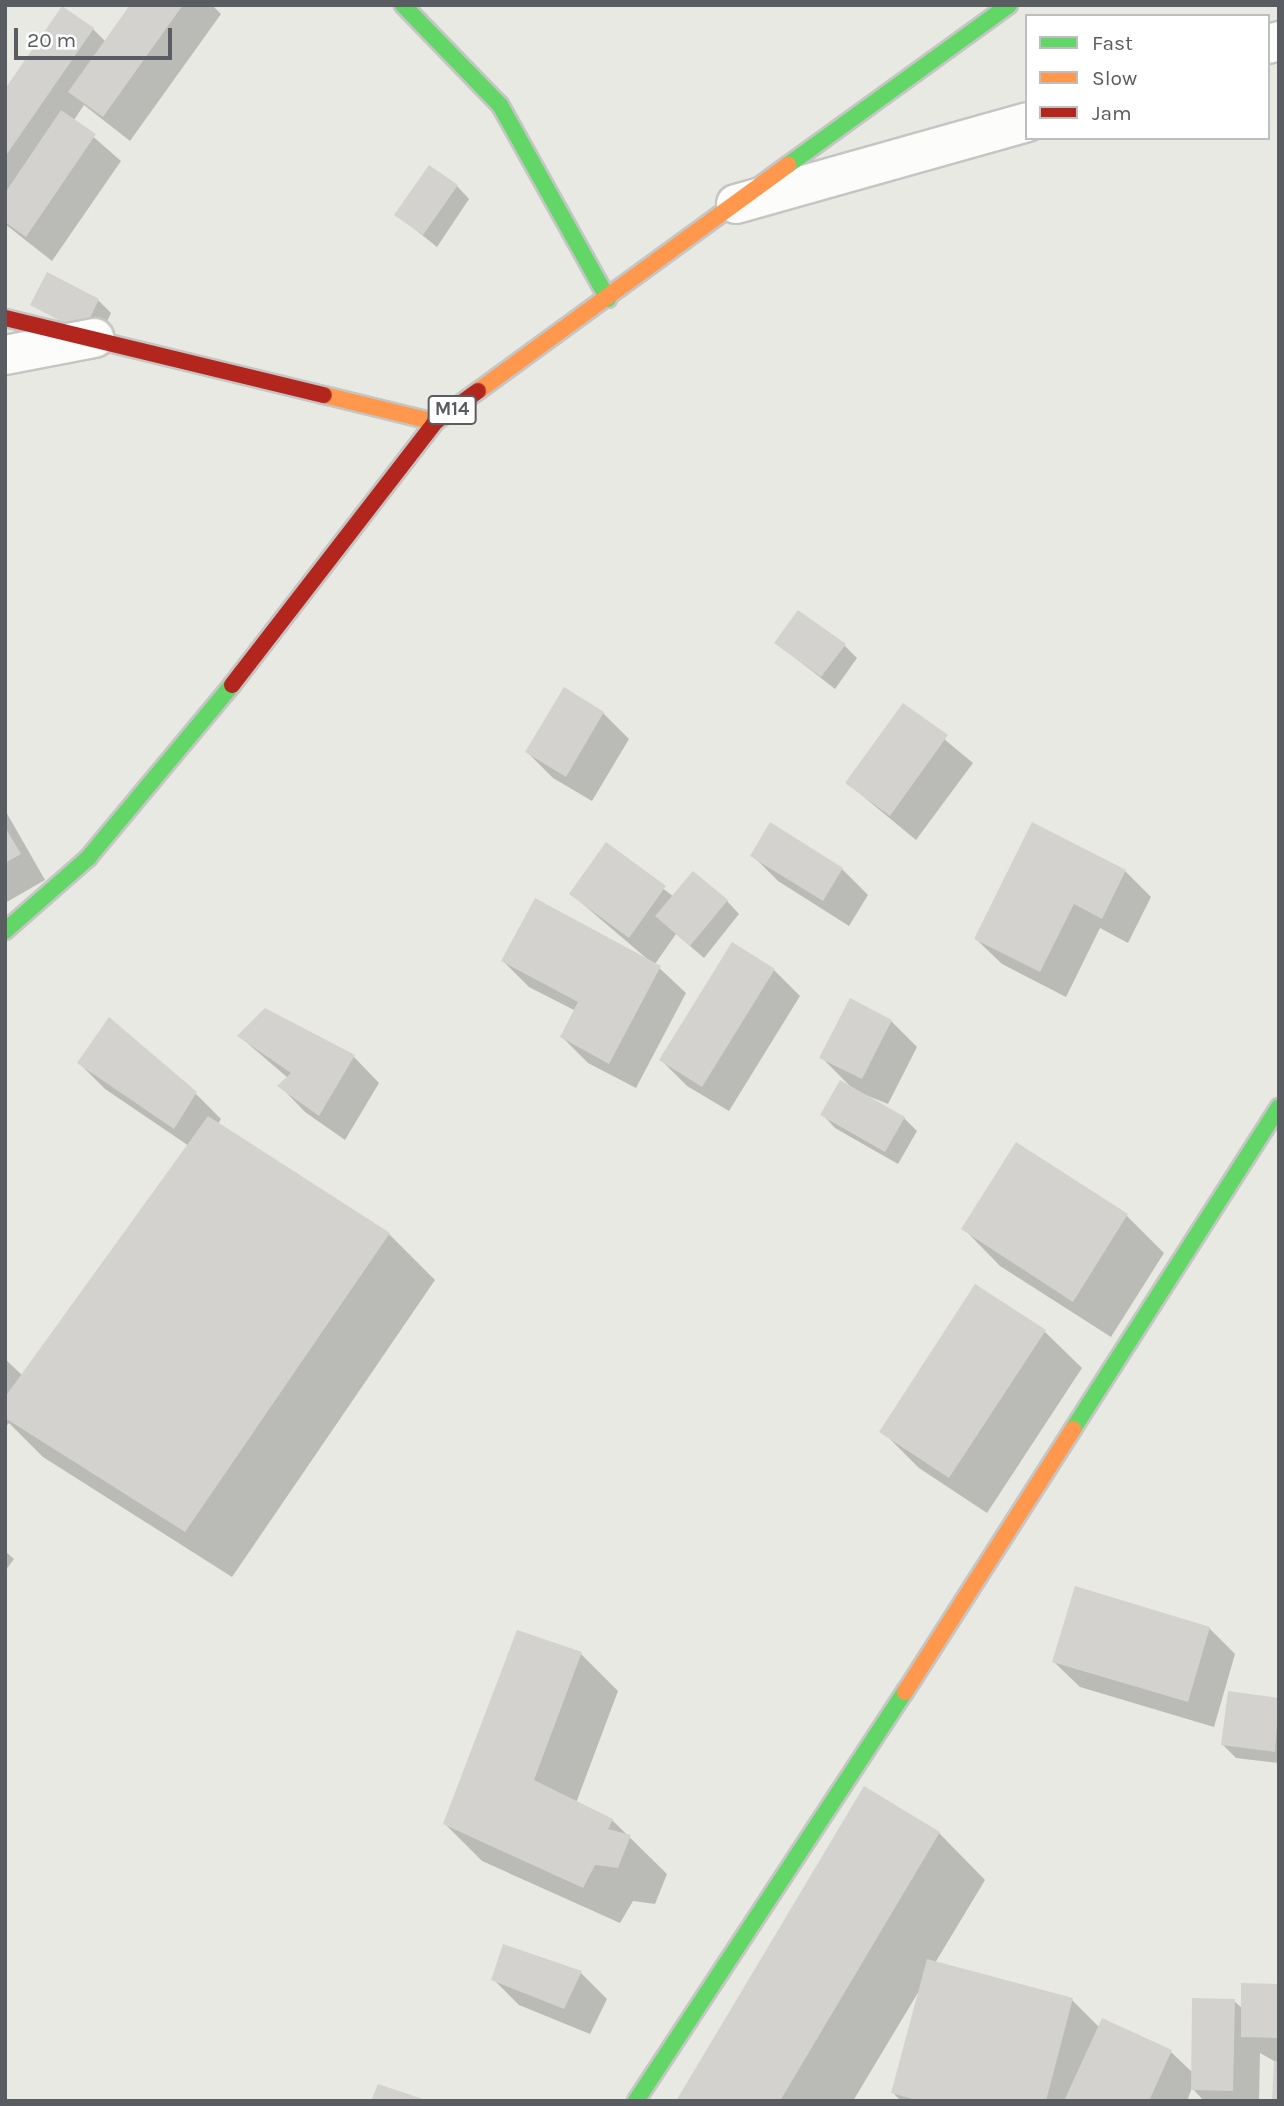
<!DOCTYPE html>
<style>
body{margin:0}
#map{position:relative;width:1284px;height:2106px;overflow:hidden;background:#e9e9e4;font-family:Karla,sans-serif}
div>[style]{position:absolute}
.shadow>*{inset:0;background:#0003}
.building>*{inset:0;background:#d3d2cf}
.roads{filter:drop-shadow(2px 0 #c5c6c4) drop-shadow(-2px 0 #c5c6c4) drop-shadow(0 2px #c5c6c4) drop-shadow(0 -2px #c5c6c4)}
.street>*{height:38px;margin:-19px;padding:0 19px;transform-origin:19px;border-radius:19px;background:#fcfcfb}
.fast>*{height:16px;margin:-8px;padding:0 8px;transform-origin:8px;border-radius:8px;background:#63d668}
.slow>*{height:16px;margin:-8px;padding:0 8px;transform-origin:8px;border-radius:8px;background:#ff974d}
.jam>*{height:16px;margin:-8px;padding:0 8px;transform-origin:8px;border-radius:8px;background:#b3261e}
span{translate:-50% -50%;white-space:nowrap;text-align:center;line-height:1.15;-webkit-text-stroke:6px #fff;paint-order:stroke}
.shield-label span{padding:2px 5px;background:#fff;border:2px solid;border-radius:5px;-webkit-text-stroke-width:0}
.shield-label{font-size:19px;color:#595c61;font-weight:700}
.frame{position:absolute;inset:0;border:7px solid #595c61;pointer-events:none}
.legend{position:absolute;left:1025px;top:14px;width:245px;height:126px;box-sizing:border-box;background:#fff;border:2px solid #bdbec0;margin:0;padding:9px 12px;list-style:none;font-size:21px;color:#595c61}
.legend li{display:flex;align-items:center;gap:14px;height:35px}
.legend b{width:35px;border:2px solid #bdbec0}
.scale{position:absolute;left:14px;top:28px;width:158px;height:32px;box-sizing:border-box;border:4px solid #595c61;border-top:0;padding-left:9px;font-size:21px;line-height:24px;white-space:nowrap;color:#595c61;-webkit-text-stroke:5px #fff;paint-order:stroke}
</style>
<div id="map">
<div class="shadow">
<div style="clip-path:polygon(132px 5px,212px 5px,221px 14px,130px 141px,84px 105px,74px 120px,121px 161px,52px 261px,5px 224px,5px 92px,93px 29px,106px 42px)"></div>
<div style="clip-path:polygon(457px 186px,469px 199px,437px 247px,397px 215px)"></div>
<div style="clip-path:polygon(48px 274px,98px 300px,111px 313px,96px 345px)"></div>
<div style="clip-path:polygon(776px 643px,845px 646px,857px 658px,835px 689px)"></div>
<div style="clip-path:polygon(903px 705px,973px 763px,916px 840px,847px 783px)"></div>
<div style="clip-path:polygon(603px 713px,629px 739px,592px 801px,553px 778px,527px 752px)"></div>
<div style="clip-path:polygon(5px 810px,45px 880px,5px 903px)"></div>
<div style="clip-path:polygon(607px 845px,674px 897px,727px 901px,739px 914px,704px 958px,676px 934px,655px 964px,686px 993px,636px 1088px,588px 1063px,562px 1037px,576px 1011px,529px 987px,503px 961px,652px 963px,571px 894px)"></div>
<div style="clip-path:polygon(752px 855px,842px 869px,868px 895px,849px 926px,778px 881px)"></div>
<div style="clip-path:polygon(1125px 871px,1151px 897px,1128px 943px,1100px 928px,1066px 997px,1002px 964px,976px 939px)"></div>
<div style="clip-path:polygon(774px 970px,800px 996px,729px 1111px,687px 1086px,661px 1060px)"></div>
<div style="clip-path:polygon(891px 1021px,917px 1047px,888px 1104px,858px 1092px,904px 1118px,917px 1131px,898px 1164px,835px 1128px,823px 1115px,850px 1086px,821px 1057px)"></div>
<div style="clip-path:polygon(239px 1036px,354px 1057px,379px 1083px,345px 1140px,305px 1112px,280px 1086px,288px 1078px)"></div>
<div style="clip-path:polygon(79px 1063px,195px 1093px,221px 1119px,218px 1124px,389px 1234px,435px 1280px,232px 1577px,43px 1457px,9px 1423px,5px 1428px,5px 1359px,23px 1376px,189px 1146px,105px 1089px)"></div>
<div style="clip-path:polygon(1016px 1144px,1127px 1216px,1164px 1253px,1111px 1337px,1000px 1266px,963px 1228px)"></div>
<div style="clip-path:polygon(1044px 1331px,1082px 1368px,987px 1513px,919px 1468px,882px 1431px)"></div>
<div style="clip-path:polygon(5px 1551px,14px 1559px,5px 1571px)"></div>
<div style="clip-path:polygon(1209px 1628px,1235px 1654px,1214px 1727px,1080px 1687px,1054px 1662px)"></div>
<div style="clip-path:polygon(581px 1654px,618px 1691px,576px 1803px,612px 1820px,667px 1874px,655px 1904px,633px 1901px,620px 1923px,482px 1861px,445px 1824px)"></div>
<div style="clip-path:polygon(1279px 1700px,1279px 1763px,1236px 1758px,1223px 1745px)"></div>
<div style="clip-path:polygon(939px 1833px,985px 1880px,935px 1963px,1072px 2000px,1099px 2027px,1171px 2052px,1193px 2073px,1234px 2001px,1243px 2009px,1279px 1986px,1279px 2101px,1276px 2062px,1260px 2053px,1259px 2101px,1204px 2101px,1192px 2088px,1187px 2101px,901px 2101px,893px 2093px,919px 1991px,853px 2101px,678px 2101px)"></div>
<div style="clip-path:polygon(505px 1946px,581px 1973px,607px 1999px,590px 2034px,519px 2005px,493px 1979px)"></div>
</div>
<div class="building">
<div style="clip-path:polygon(130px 5px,183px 5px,103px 117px,68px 92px)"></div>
<div style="clip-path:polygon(62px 6px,94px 28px,5px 157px,5px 89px)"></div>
<div style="clip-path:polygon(61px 110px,96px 134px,26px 237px,5px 222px,5px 193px)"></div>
<div style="clip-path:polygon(429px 165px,458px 185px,423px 235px,394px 215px)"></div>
<div style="clip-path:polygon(47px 272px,99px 299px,83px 333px,30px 305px)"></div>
<div style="clip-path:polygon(798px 610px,846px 644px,821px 677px,774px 643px)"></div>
<div style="clip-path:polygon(564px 687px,604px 712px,566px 777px,525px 752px)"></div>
<div style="clip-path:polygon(903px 703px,948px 735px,890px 816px,845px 783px)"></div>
<div style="clip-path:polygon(770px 822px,843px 868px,823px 901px,750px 856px)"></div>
<div style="clip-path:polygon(1032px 822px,1126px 870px,1102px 919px,1074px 904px,1040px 972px,974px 939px)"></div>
<div style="clip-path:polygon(5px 827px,21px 854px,5px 863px)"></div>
<div style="clip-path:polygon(606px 842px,666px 886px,629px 938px,569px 894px)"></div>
<div style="clip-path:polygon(693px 871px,728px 900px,690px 946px,655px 916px)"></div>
<div style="clip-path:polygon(535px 898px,661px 966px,609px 1064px,560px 1037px,578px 1002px,501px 961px)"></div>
<div style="clip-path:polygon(732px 942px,775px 969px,702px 1087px,659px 1060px)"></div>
<div style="clip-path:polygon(850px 998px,892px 1020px,862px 1079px,819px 1058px)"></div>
<div style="clip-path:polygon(265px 1008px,355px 1055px,319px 1116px,277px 1086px,291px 1073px,237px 1036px)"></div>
<div style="clip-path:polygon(109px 1017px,197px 1092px,174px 1129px,77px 1063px)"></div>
<div style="clip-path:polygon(840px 1080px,905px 1117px,885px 1152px,820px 1115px)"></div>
<div style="clip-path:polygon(208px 1116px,390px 1233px,185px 1532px,5px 1418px,5px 1397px)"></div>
<div style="clip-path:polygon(1016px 1142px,1128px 1214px,1073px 1302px,961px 1229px)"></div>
<div style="clip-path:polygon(975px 1284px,1046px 1330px,949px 1478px,879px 1432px)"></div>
<div style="clip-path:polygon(1075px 1586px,1210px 1627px,1188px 1702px,1052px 1662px)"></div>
<div style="clip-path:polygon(517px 1630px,582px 1652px,534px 1780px,613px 1819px,608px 1829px,631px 1835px,618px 1868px,595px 1865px,583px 1888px,443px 1824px)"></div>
<div style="clip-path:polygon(1228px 1691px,1279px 1698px,1275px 1752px,1221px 1745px)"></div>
<div style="clip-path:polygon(864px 1786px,940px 1832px,780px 2101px,676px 2101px)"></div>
<div style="clip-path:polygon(503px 1944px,582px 1971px,564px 2009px,491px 1980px)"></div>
<div style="clip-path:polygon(927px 1959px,1073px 1998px,1046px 2101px,920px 2101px,891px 2093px)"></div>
<div style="clip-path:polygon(1241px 1983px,1279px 1984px,1279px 2038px,1241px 2037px)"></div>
<div style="clip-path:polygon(1192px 1998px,1235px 1999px,1233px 2091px,1191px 2090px)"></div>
<div style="clip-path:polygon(1102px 2018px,1172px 2050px,1149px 2101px,1064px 2101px)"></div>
<div style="clip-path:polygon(1274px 2061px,1279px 2062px,1279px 2101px,1272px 2101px)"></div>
<div style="clip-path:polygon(378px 2084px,426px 2100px,426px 2101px,371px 2101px)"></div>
</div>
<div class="roads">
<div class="street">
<div style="left:1268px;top:44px;width:11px;rotate:-15deg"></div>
<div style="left:736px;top:204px;width:302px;rotate:-15.7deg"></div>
<div style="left:5px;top:355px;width:91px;rotate:-10.8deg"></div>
</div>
<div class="fast">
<div style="left:403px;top:5px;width:139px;rotate:45.9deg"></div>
<div style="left:500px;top:105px;width:222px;rotate:60.9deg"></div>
<div style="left:788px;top:165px;width:273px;rotate:-35.9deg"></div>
<div style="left:5px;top:931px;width:111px;rotate:-41.3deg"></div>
<div style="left:88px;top:858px;width:225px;rotate:-50.2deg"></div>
<div style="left:1073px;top:1429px;width:382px;rotate:-57.4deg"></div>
<div style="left:636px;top:2101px;width:490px;rotate:-56.7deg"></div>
</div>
<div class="slow">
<div style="left:478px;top:391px;width:384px;rotate:-36.1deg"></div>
<div style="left:324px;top:395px;width:114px;rotate:13.7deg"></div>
<div style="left:905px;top:1692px;width:312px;rotate:-57.4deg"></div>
</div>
<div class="jam">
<div style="left:5px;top:318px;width:328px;rotate:13.6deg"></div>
<div style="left:232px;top:685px;width:332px;rotate:-52.3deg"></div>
<div style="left:435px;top:422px;width:53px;rotate:-35.8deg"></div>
</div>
</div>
<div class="shield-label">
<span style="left:452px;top:410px">M14</span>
</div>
<div class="frame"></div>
<ul class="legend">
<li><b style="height:9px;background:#63d668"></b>Fast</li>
<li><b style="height:9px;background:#ff974d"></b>Slow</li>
<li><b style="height:9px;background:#b3261e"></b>Jam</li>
</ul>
<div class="scale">20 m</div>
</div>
